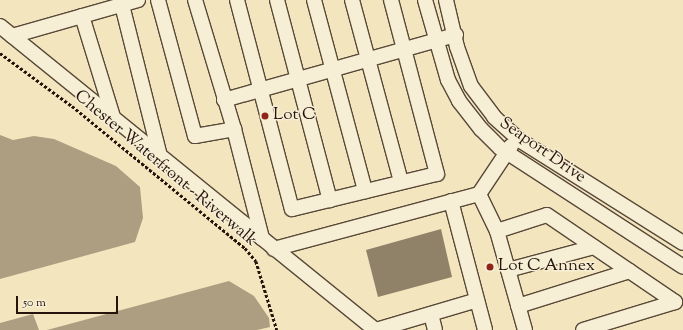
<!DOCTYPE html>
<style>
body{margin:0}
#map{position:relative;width:683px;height:330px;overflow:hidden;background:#f3e6be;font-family:"Sorts Mill Goudy",serif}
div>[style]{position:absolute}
.water>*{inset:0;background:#ad9e81}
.building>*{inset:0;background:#908169}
.path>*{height:2.5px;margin-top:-1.25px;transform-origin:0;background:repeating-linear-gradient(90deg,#25130c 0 3px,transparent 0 5px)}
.roads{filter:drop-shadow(1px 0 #584838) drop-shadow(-1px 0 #584838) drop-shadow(0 1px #584838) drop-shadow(0 -1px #584838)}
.minor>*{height:14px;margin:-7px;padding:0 7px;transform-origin:7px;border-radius:7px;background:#f7efd5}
.dots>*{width:11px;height:11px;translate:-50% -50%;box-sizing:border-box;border:2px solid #f7efd5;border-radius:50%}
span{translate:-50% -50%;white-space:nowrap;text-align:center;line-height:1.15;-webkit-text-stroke:3px #f7efd5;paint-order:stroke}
.poi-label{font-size:17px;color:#25130c}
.left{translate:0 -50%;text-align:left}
.street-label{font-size:17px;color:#25130c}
.scale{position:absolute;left:16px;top:296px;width:102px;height:18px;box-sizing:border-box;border:2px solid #25130c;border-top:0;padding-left:5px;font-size:12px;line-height:14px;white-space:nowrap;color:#25130c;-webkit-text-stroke:3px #f7efd5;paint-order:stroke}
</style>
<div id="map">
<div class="water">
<div style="clip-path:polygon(0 135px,13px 140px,34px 136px,54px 139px,116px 166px,140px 187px,143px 218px,135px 242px,0 279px)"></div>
<div style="clip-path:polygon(229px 281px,254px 296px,269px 318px,270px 327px,257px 330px,47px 330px)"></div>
<div style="clip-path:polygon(33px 314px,39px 330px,0 330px,0 323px)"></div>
</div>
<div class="building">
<div style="clip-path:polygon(441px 229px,452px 277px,378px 297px,366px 250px)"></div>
</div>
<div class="path">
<div style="left:0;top:53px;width:89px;rotate:36.4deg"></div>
<div style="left:72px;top:106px;width:224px;rotate:39.4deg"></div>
<div style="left:245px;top:248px;width:17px;rotate:50deg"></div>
<div style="left:256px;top:261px;width:72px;rotate:73.1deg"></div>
</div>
<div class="roads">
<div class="minor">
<div style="left:158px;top:0;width:141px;rotate:74.8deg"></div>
<div style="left:195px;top:136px;width:40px;rotate:-10deg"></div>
<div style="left:234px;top:129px;width:135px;rotate:-106.8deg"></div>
<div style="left:237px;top:0;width:216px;rotate:75.3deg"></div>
<div style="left:292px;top:209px;width:149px;rotate:-13.6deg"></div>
<div style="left:437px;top:174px;width:180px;rotate:-104.8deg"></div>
<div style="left:277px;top:0;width:207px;rotate:75.2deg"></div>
<div style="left:314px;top:0;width:198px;rotate:75deg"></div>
<div style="left:352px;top:0;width:188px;rotate:74.9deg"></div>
<div style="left:425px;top:0;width:83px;rotate:74deg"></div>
<div style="left:448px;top:80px;width:24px;rotate:62deg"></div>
<div style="left:459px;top:101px;width:36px;rotate:52deg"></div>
<div style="left:481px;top:129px;width:27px;rotate:45deg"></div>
<div style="left:500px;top:148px;width:218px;rotate:33deg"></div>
<div style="left:446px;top:0;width:48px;rotate:76.8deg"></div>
<div style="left:457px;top:47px;width:41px;rotate:70.3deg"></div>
<div style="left:471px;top:86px;width:39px;rotate:53deg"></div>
<div style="left:494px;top:117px;width:36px;rotate:42deg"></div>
<div style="left:521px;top:141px;width:191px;rotate:32.2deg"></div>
<div style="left:122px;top:5px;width:156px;rotate:75.9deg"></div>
<div style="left:82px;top:16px;width:106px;rotate:72.9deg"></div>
<div style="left:0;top:26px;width:483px;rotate:39deg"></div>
<div style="left:12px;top:36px;width:131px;rotate:-15.9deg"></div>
<div style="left:224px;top:100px;width:241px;rotate:-15.7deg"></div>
<div style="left:234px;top:129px;width:113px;rotate:75.6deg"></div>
<div style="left:479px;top:194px;width:41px;rotate:64.1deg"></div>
<div style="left:451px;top:201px;width:133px;rotate:75.2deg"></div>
<div style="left:274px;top:249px;width:212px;rotate:-15deg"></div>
<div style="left:479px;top:194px;width:58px;rotate:-56.3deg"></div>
<div style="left:508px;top:270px;width:89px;rotate:-15deg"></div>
<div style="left:518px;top:306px;width:117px;rotate:-17.4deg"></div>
<div style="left:431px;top:314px;width:16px;rotate:76deg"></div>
<div style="left:376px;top:330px;width:105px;rotate:-16.5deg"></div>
<div style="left:525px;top:330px;width:103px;rotate:-105.8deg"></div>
<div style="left:497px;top:231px;width:52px;rotate:-17.7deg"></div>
<div style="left:547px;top:215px;width:155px;rotate:34.2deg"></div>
<div style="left:675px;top:302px;width:96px;rotate:163.1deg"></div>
</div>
</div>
<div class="dots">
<div style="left:265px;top:116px;background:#8f2418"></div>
<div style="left:490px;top:267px;background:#8f2418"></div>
</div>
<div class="poi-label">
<span class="left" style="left:273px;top:116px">Lot C</span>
<span class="left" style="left:498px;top:267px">Lot C Annex</span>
</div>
<div class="street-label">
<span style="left:542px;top:151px;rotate:35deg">Seaport Drive</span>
<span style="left:165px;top:169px;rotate:40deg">Chester Waterfront - Riverwalk</span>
</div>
<div class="scale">50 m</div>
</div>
